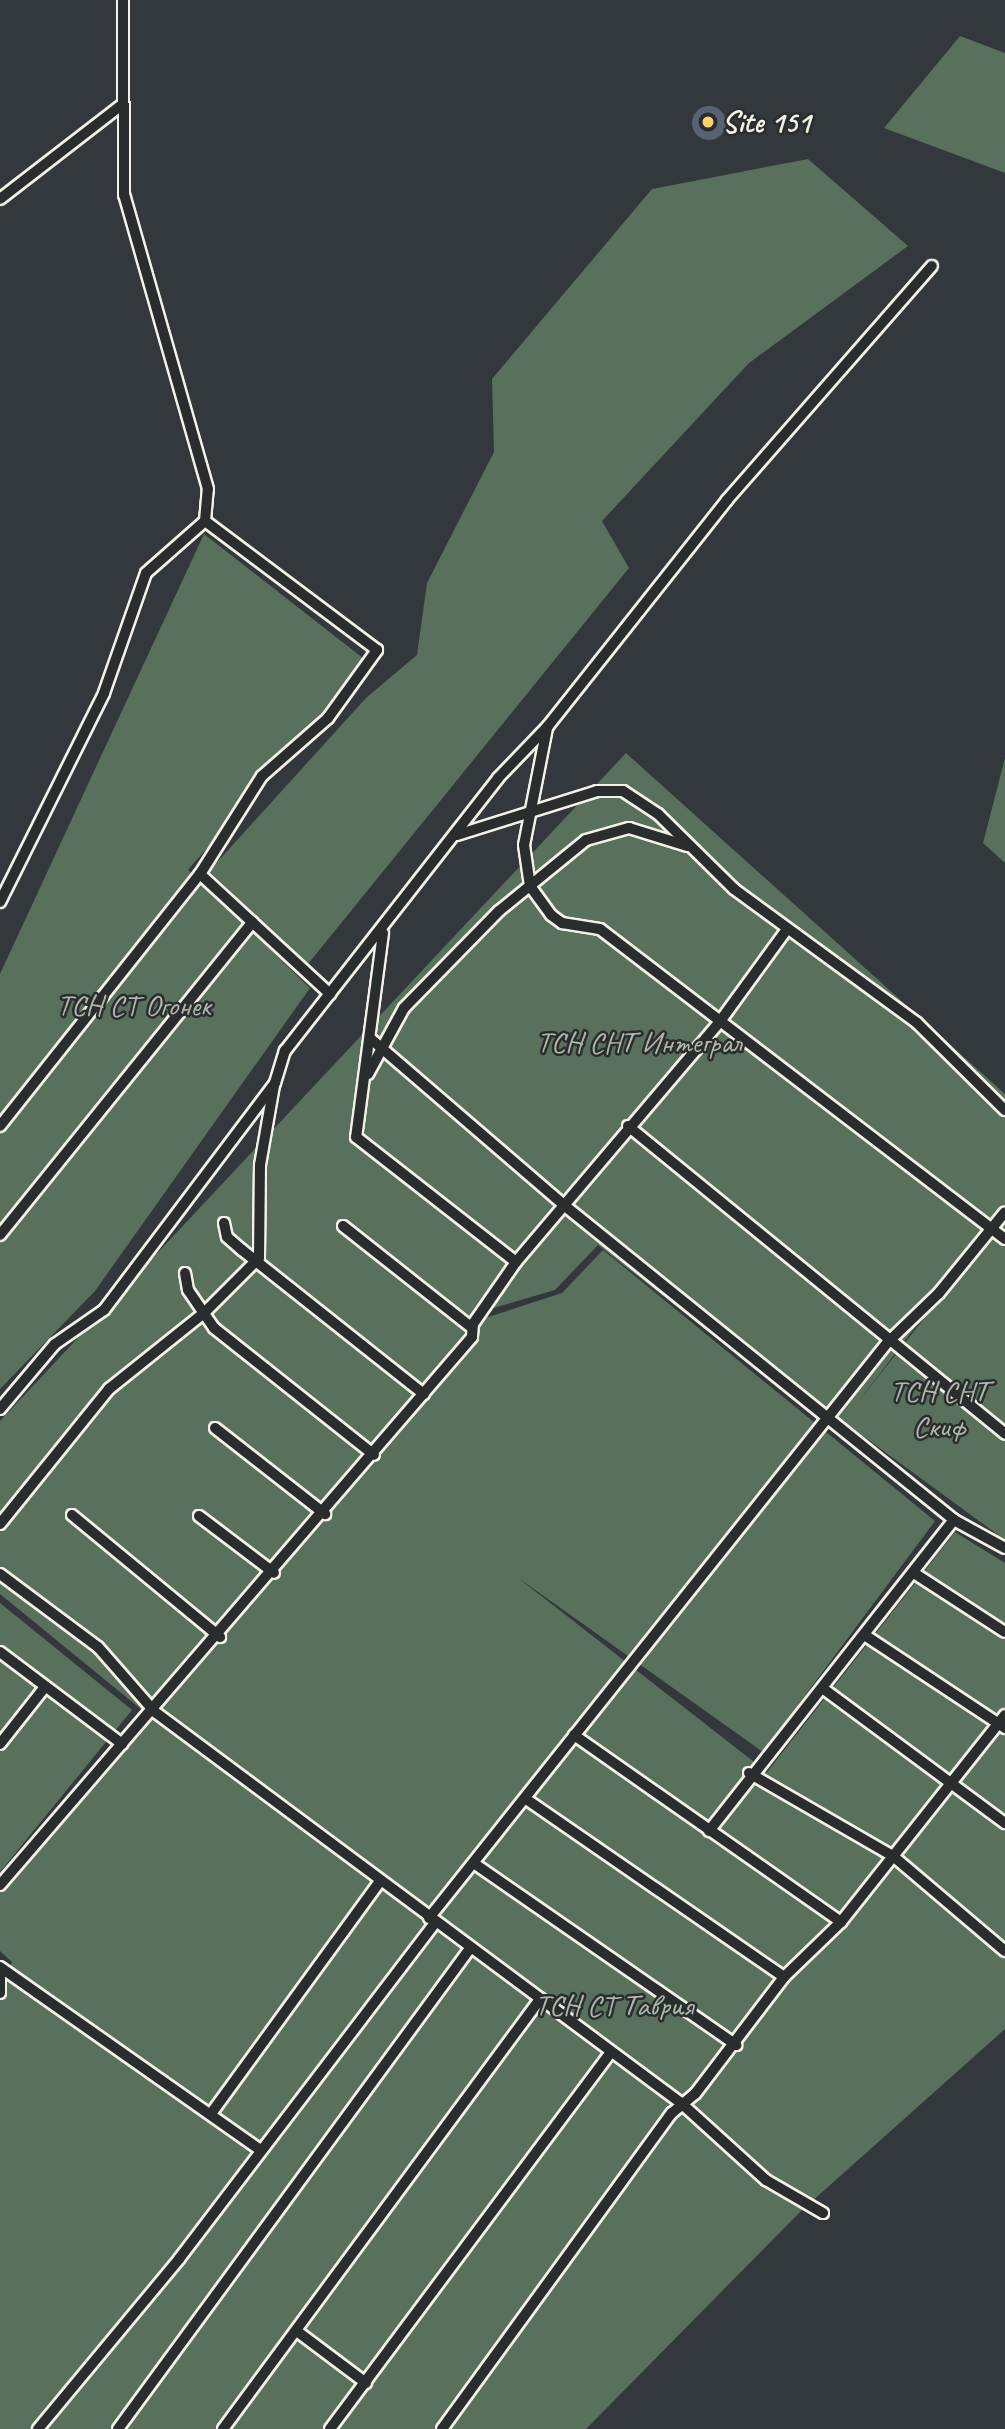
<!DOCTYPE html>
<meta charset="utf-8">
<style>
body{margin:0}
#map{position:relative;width:1005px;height:2429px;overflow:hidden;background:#33383c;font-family:Caveat,sans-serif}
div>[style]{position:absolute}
.green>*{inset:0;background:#59705d}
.building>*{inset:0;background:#586273}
.round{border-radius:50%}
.roads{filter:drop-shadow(2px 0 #f4f1e8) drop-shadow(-2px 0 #f4f1e8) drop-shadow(0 2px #f4f1e8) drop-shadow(0 -2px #f4f1e8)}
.street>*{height:10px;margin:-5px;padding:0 5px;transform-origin:5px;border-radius:5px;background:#2a2d2e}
.dots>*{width:19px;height:19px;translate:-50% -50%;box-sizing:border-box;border:4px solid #2a2d2e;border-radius:50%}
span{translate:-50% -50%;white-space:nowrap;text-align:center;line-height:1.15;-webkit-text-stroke:5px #2a2d2e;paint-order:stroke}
.poi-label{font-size:30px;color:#f4f1e8;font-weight:700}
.left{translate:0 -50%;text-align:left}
.park-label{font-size:30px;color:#aeb7a9}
</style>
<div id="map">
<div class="green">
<div style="clip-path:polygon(960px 36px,1005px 53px,1005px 173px,884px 128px)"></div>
<div style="clip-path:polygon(808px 159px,908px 246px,749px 363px,602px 521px,629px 568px,308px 964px,209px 871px,366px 698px,417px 655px,427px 583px,494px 452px,492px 379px,652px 189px)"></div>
<div style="clip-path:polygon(204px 534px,368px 662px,188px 870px,310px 988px,95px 1291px,0 1389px,0 974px)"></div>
<div style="clip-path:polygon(626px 753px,1005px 1094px,1005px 1210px,855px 1406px,1005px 1216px,1005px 1540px,844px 1422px,835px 1431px,598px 1245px,555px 1290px,490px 1309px,142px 1710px,0 1594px,0 1421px)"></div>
<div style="clip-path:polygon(1005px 758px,1005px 863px,983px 843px)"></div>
<div style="clip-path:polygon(603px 1250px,935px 1521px,763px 1752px,517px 1577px,767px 1772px,955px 1532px,1005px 1563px,1005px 2029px,801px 2211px,586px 2429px,0 2429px,0 1984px,12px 1962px,0 1951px,0 1887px,485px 1318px,562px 1293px)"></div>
<div style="clip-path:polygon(0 1603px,132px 1710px,0 1872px)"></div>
</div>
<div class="building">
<div class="round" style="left:692px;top:106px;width:34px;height:34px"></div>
</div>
<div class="roads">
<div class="street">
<div style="left:0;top:199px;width:155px;rotate:-37.7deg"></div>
<div style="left:547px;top:728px;width:119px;rotate:101.1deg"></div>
<div style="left:524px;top:845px;width:41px;rotate:81.7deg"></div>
<div style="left:530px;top:886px;width:36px;rotate:54deg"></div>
<div style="left:551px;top:915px;width:14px;rotate:36deg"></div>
<div style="left:562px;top:923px;width:38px;rotate:9deg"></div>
<div style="left:600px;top:929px;width:510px;rotate:37.43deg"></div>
<div style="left:457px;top:835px;width:147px;rotate:-17.4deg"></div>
<div style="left:597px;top:791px;width:26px"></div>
<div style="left:623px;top:791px;width:42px;rotate:33.3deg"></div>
<div style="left:658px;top:814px;width:107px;rotate:44.6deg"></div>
<div style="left:734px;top:889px;width:227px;rotate:36.2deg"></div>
<div style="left:917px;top:1023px;width:124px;rotate:44.7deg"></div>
<div style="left:200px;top:874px;width:177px;rotate:42.7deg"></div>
<div style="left:0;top:902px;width:233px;rotate:-63.5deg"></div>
<div style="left:104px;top:693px;width:127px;rotate:-70.7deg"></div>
<div style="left:146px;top:573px;width:79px;rotate:-41.4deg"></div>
<div style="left:205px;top:521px;width:32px;rotate:-85deg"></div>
<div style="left:208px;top:489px;width:306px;rotate:-105.9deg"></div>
<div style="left:124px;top:195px;width:195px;rotate:-90.3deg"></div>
<div style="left:383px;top:933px;width:206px;rotate:97.5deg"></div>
<div style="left:356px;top:1137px;width:203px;rotate:38deg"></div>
<div style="left:371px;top:1039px;width:256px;rotate:40.7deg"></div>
<div style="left:565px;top:1206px;width:500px;rotate:38.9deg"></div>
<div style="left:954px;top:1520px;width:58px;rotate:28.8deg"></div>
<div style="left:368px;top:1074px;width:75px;rotate:-61.4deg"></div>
<div style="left:404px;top:1008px;width:136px;rotate:-45.6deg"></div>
<div style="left:499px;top:911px;width:112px;rotate:-39.2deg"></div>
<div style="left:586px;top:840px;width:45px;rotate:-15.6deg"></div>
<div style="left:629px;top:828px;width:61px;rotate:17.2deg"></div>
<div style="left:0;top:1126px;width:322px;rotate:-51.6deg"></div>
<div style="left:200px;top:874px;width:116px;rotate:-57.7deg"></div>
<div style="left:262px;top:776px;width:88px;rotate:-41.3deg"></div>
<div style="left:328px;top:718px;width:84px;rotate:-54.2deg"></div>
<div style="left:377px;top:650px;width:215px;rotate:-143.1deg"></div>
<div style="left:628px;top:1126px;width:487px;rotate:39.2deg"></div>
<div style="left:224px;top:1223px;width:14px;rotate:78deg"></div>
<div style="left:227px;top:1237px;width:20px;rotate:41deg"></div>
<div style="left:242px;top:1250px;width:232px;rotate:38.4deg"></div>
<div style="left:343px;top:1226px;width:164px;rotate:38.3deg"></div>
<div style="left:0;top:1235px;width:402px;rotate:-51.1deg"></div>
<div style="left:185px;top:1273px;width:17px;rotate:80deg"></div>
<div style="left:188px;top:1290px;width:46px;rotate:55.6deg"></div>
<div style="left:214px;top:1328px;width:204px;rotate:38.4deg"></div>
<div style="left:0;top:1409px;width:85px;rotate:-49.8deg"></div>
<div style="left:55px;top:1344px;width:60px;rotate:-34.8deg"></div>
<div style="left:104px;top:1310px;width:284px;rotate:-53deg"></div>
<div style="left:275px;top:1083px;width:34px;rotate:-73deg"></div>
<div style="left:285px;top:1051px;width:346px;rotate:-52deg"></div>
<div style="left:498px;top:778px;width:72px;rotate:-46.1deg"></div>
<div style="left:548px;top:726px;width:288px;rotate:-51.6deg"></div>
<div style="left:727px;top:500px;width:311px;rotate:-48.8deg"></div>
<div style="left:215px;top:1428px;width:140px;rotate:38deg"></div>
<div style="left:72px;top:1515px;width:192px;rotate:39.5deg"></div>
<div style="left:199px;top:1516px;width:94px;rotate:37.2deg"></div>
<div style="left:0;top:1524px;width:174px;rotate:-51.1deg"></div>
<div style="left:109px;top:1389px;width:123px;rotate:-38.7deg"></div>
<div style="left:205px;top:1312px;width:76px;rotate:-45deg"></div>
<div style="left:259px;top:1258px;width:93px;rotate:-89.4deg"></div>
<div style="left:260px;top:1165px;width:80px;rotate:-80deg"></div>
<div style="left:914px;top:1573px;width:108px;rotate:33deg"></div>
<div style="left:0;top:1574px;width:122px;rotate:36.7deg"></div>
<div style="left:98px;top:1647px;width:86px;rotate:48.8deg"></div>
<div style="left:155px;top:1712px;width:655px;rotate:36.63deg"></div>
<div style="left:681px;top:2103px;width:115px;rotate:42.2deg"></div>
<div style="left:766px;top:2180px;width:66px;rotate:30.1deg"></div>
<div style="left:866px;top:1636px;width:167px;rotate:33.5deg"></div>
<div style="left:0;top:1652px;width:153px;rotate:37deg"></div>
<div style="left:825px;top:1690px;width:224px;rotate:36.5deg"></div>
<div style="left:574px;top:1735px;width:326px;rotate:35deg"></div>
<div style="left:0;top:1744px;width:73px;rotate:-51.7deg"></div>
<div style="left:749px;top:1773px;width:166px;rotate:30deg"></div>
<div style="left:893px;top:1856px;width:147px;rotate:40.3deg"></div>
<div style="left:526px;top:1799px;width:313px;rotate:34.6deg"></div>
<div style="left:709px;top:1831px;width:396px;rotate:-51.8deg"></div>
<div style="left:475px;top:1864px;width:318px;rotate:34.7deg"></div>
<div style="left:0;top:1885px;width:723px;rotate:-49.26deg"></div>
<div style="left:472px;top:1337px;width:13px;rotate:-86deg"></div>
<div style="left:473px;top:1324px;width:75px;rotate:-55.3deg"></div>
<div style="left:516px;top:1262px;width:317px;rotate:-49.7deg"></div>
<div style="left:721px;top:1020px;width:112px;rotate:-54deg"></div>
<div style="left:429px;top:1918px;width:735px;rotate:-51.46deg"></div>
<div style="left:887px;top:1343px;width:72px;rotate:-43.9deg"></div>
<div style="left:939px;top:1293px;width:104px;rotate:-50.8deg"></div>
<div style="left:0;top:1967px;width:315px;rotate:35.1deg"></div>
<div style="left:0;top:1970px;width:23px;rotate:90deg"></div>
<div style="left:213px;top:2111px;width:284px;rotate:-54deg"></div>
<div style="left:298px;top:2332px;width:85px;rotate:36.9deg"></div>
<div style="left:38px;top:2429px;width:221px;rotate:-50.3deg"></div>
<div style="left:179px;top:2259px;width:422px;rotate:-52.7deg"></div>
<div style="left:118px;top:2429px;width:597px;rotate:-53.78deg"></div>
<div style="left:223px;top:2429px;width:534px;rotate:-53.6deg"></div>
<div style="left:330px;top:2429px;width:469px;rotate:-53.3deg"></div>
<div style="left:442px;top:2429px;width:391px;rotate:-54deg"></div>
<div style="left:672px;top:2113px;width:30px;rotate:-40deg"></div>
<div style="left:695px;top:2094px;width:147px;rotate:-52.7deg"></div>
<div style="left:784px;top:1977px;width:79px;rotate:-44deg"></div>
<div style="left:841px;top:1922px;width:264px;rotate:-51.6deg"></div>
</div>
</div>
<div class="dots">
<div style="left:708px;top:122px;background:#ffd166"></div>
</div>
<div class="poi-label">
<span class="left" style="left:722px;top:122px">Site 151</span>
</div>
<div class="park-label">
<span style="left:134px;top:1005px">ТСН СТ Огонек</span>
<span style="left:639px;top:1042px">ТСН СНТ Интеграл</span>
<span style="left:939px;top:1408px">ТСН СНТ<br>Скиф</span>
<span style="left:614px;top:2005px">ТСН СТ Таврия</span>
</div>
</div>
